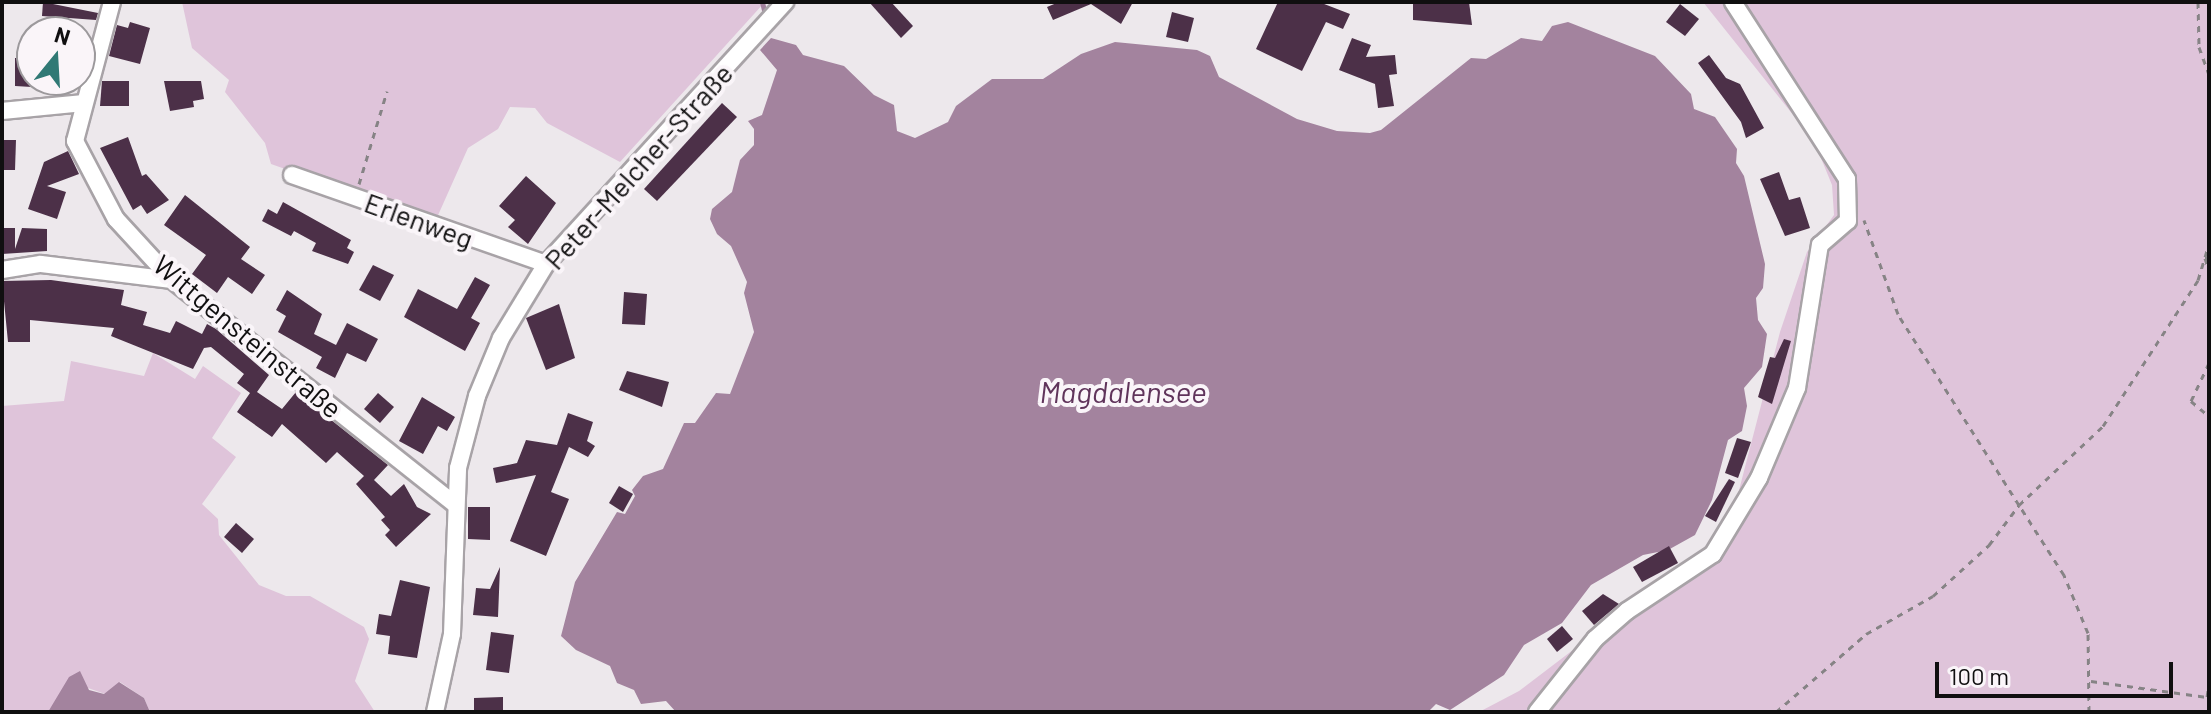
<!DOCTYPE html>
<meta charset="utf-8">
<style>
body{margin:0}
#map{position:relative;width:2211px;height:714px;overflow:hidden;background:#ede8ec;font-family:Barlow,sans-serif}
div>[style]{position:absolute}
.green>*{inset:0;background:#dfc4da}
.water>*{inset:0;background:#a3839e}
.stream>*{height:5px;margin:-2.5px;padding:0 2.5px;transform-origin:2.5px;border-radius:2.5px;background:#a3839e}
.building>*{inset:0;background:#4c3048}
.path>*{height:3px;margin-top:-1.5px;transform-origin:0;background:repeating-linear-gradient(90deg,#868385 0 6px,transparent 0 12px)}
.roads{filter:drop-shadow(2px 0 #a8a3a7) drop-shadow(-2px 0 #a8a3a7) drop-shadow(0 2px #a8a3a7) drop-shadow(0 -2px #a8a3a7)}
.minor>*{height:16px;margin:-8px;padding:0 8px;transform-origin:8px;border-radius:8px;background:#fff}
span{translate:-50% -50%;white-space:nowrap;text-align:center;line-height:1.15;-webkit-text-stroke:8px #faf5f9;paint-order:stroke}
.street-label{font-size:28px;color:#100f10}
.water-label{font-size:30px;color:#60345b;font-style:italic}
.frame{position:absolute;inset:0;border:4px solid #100f10;pointer-events:none}
.north{position:absolute;left:16px;top:16px;width:80px;height:80px;box-sizing:border-box;background:#faf5f9;border:2px solid #9c999c;border-radius:50%;rotate:18deg;font-size:22px;font-weight:700;line-height:32px;text-align:center;color:#100f10}
.north::after{content:'';display:block;margin:auto;width:28px;height:36px;background:#307975;clip-path:polygon(50% 0,100% 100%,50% 72%,0 100%)}
.scale{position:absolute;left:1935px;top:662px;width:238px;height:36px;box-sizing:border-box;border:4px solid #100f10;border-top:0;padding-left:10px;font-size:24px;line-height:28px;white-space:nowrap;color:#100f10;-webkit-text-stroke:6px #faf5f9;paint-order:stroke}
</style>
<div id="map">
<div class="green">
<div style="clip-path:polygon(182px 2px,765px 2px,620px 162px,547px 123px,535px 108px,510px 107px,498px 129px,468px 148px,435px 222px,271px 164px,265px 143px,225px 92px,229px 80px,192px 48px)"></div>
<div style="clip-path:polygon(1703px 2px,2209px 2px,2209px 712px,1479px 712px,1519px 691px,1712px 544px,1737px 498px,1780px 332px,1807px 252px,1834px 215px,1832px 185px,1814px 141px)"></div>
<div style="clip-path:polygon(153px 353px,195px 379px,203px 366px,241px 393px,212px 438px,236px 457px,202px 504px,218px 519px,219px 535px,259px 585px,286px 596px,310px 596px,364px 627px,369px 639px,355px 681px,375px 712px,150px 712px,144px 698px,120px 682px,105px 694px,71px 682px,48px 712px,2px 712px,2px 406px,64px 401px,71px 361px,144px 376px)"></div>
</div>
<div class="water">
<div style="clip-path:polygon(1568px 22px,1655px 56px,1691px 94px,1694px 109px,1715px 117px,1737px 149px,1736px 163px,1744px 176px,1765px 264px,1763px 288px,1756px 298px,1758px 320px,1767px 334px,1762px 367px,1744px 388px,1747px 406px,1742px 431px,1728px 440px,1712px 500px,1695px 535px,1668px 550px,1643px 555px,1591px 585px,1562px 623px,1524px 645px,1504px 675px,1450px 710px,1436px 704px,1428px 712px,676px 712px,666px 701px,641px 704px,634px 690px,617px 683px,610px 666px,576px 650px,561px 636px,575px 582px,617px 512px,625px 514px,635px 496px,632px 490px,643px 476px,663px 469px,684px 423px,695px 423px,716px 393px,730px 394px,754px 332px,744px 293px,747px 282px,731px 246px,717px 234px,710px 219px,712px 209px,732px 192px,740px 160px,754px 145px,754px 129px,748px 121px,762px 115px,777px 70px,760px 50px,771px 38px,796px 45px,803px 55px,844px 66px,874px 95px,894px 105px,897px 131px,915px 138px,948px 122px,956px 106px,992px 79px,1043px 79px,1081px 54px,1115px 42px,1197px 50px,1210px 56px,1219px 77px,1297px 119px,1337px 131px,1370px 133px,1381px 130px,1471px 58px,1486px 59px,1521px 38px,1542px 41px,1552px 26px)"></div>
<div style="clip-path:polygon(80px 671px,89px 690px,104px 694px,119px 682px,144px 698px,150px 712px,48px 712px,69px 677px)"></div>
</div>
<div class="stream">
<div style="left:762px;top:2px;width:16px;rotate:76deg"></div>
</div>
<div class="building">
<div style="clip-path:polygon(43px 2px,98px 13px,96px 20px,42px 16px)"></div>
<div style="clip-path:polygon(869px 2px,891px 2px,913px 26px,901px 38px)"></div>
<div style="clip-path:polygon(1059px 2px,1133px 2px,1121px 24px,1091px 4px,1053px 20px,1047px 7px)"></div>
<div style="clip-path:polygon(1278px 2px,1319px 2px,1350px 14px,1343px 29px,1326px 22px,1302px 71px,1256px 49px)"></div>
<div style="clip-path:polygon(1413px 2px,1469px 2px,1472px 25px,1413px 20px)"></div>
<div style="clip-path:polygon(1680px 4px,1699px 19px,1685px 36px,1666px 22px)"></div>
<div style="clip-path:polygon(1172px 12px,1194px 18px,1188px 42px,1166px 37px)"></div>
<div style="clip-path:polygon(130px 22px,150px 28px,140px 64px,109px 56px,117px 25px,128px 28px)"></div>
<div style="clip-path:polygon(1352px 38px,1371px 45px,1366px 57px,1395px 55px,1397px 74px,1389px 75px,1394px 106px,1378px 108px,1375px 84px,1339px 70px)"></div>
<div style="clip-path:polygon(1709px 55px,1726px 78px,1740px 84px,1764px 128px,1746px 138px,1741px 122px,1698px 63px)"></div>
<div style="clip-path:polygon(15px 58px,32px 58px,32px 87px,15px 86px)"></div>
<div style="clip-path:polygon(102px 81px,129px 81px,129px 106px,100px 106px)"></div>
<div style="clip-path:polygon(164px 81px,201px 81px,204px 99px,193px 101px,194px 107px,170px 111px)"></div>
<div style="clip-path:polygon(722px 103px,737px 117px,657px 201px,644px 189px)"></div>
<div style="clip-path:polygon(128px 137px,142px 176px,146px 174px,169px 200px,147px 214px,141px 205px,133px 210px,100px 148px)"></div>
<div style="clip-path:polygon(2px 140px,16px 140px,15px 170px,2px 170px)"></div>
<div style="clip-path:polygon(68px 151px,79px 174px,47px 186px,66px 192px,57px 219px,28px 209px,44px 162px)"></div>
<div style="clip-path:polygon(1779px 172px,1789px 200px,1800px 197px,1810px 228px,1785px 236px,1760px 179px)"></div>
<div style="clip-path:polygon(526px 176px,556px 203px,528px 244px,508px 227px,515px 220px,499px 206px)"></div>
<div style="clip-path:polygon(185px 195px,250px 247px,241px 259px,265px 275px,252px 294px,228px 277px,217px 293px,192px 274px,206px 255px,164px 225px)"></div>
<div style="clip-path:polygon(283px 202px,351px 240px,347px 248px,354px 252px,348px 264px,312px 251px,316px 243px,294px 231px,291px 236px,262px 221px,268px 209px,277px 214px)"></div>
<div style="clip-path:polygon(3px 228px,15px 228px,15px 249px,22px 228px,47px 229px,47px 251px,2px 254px)"></div>
<div style="clip-path:polygon(373px 265px,394px 275px,380px 301px,359px 290px)"></div>
<div style="clip-path:polygon(475px 277px,490px 285px,471px 318px,480px 323px,465px 351px,404px 317px,418px 289px,457px 309px)"></div>
<div style="clip-path:polygon(51px 280px,124px 290px,121px 305px,147px 312px,143px 325px,170px 333px,176px 321px,202px 334px,207px 324px,216px 329px,269px 375px,257px 392px,282px 409px,296px 392px,388px 465px,374px 480px,391px 496px,404px 484px,417px 507px,431px 514px,396px 547px,385px 535px,390px 530px,381px 520px,385px 517px,356px 484px,364px 476px,337px 452px,326px 463px,282px 424px,272px 437px,237px 412px,250px 393px,237px 383px,244px 374px,211px 347px,204px 348px,193px 369px,111px 336px,114px 328px,30px 320px,30px 342px,8px 342px,2px 281px)"></div>
<div style="clip-path:polygon(287px 290px,322px 314px,314px 334px,336px 345px,347px 323px,378px 339px,366px 362px,347px 353px,335px 378px,316px 368px,322px 357px,278px 332px,286px 316px,276px 310px)"></div>
<div style="clip-path:polygon(624px 292px,647px 294px,645px 325px,622px 324px)"></div>
<div style="clip-path:polygon(559px 304px,575px 358px,546px 370px,526px 318px)"></div>
<div style="clip-path:polygon(1784px 339px,1791px 341px,1772px 404px,1758px 397px,1770px 357px,1775px 358px)"></div>
<div style="clip-path:polygon(627px 371px,669px 382px,662px 407px,619px 390px)"></div>
<div style="clip-path:polygon(378px 393px,394px 407px,380px 423px,364px 409px)"></div>
<div style="clip-path:polygon(422px 397px,455px 417px,447px 431px,438px 426px,423px 454px,399px 441px)"></div>
<div style="clip-path:polygon(568px 413px,593px 422px,587px 441px,595px 446px,588px 457px,569px 447px,551px 492px,569px 499px,546px 556px,510px 541px,536px 475px,496px 483px,493px 468px,517px 463px,526px 440px,557px 445px)"></div>
<div style="clip-path:polygon(1737px 438px,1751px 442px,1738px 478px,1725px 473px)"></div>
<div style="clip-path:polygon(1729px 479px,1735px 482px,1716px 522px,1705px 516px)"></div>
<div style="clip-path:polygon(619px 486px,633px 494px,623px 512px,609px 503px)"></div>
<div style="clip-path:polygon(468px 507px,490px 507px,490px 540px,468px 539px)"></div>
<div style="clip-path:polygon(236px 523px,254px 539px,242px 553px,224px 537px)"></div>
<div style="clip-path:polygon(1669px 546px,1678px 563px,1642px 582px,1633px 567px)"></div>
<div style="clip-path:polygon(500px 567px,498px 617px,473px 615px,476px 588px,490px 589px)"></div>
<div style="clip-path:polygon(400px 580px,430px 587px,417px 658px,388px 654px,390px 636px,376px 634px,379px 614px,391px 616px)"></div>
<div style="clip-path:polygon(1603px 594px,1619px 604px,1594px 625px,1582px 611px)"></div>
<div style="clip-path:polygon(1562px 626px,1573px 639px,1557px 652px,1547px 639px)"></div>
<div style="clip-path:polygon(491px 632px,514px 635px,509px 673px,486px 670px)"></div>
<div style="clip-path:polygon(503px 697px,503px 712px,474px 712px,474px 698px)"></div>
</div>
<div class="path">
<div style="left:2198px;top:2px;width:45px;rotate:88.7deg"></div>
<div style="left:2199px;top:47px;width:30px;rotate:70deg"></div>
<div style="left:359px;top:184px;width:97px;rotate:-73.2deg"></div>
<div style="left:2209px;top:258px;width:4px;rotate:180deg"></div>
<div style="left:2205px;top:258px;width:13px;rotate:72deg"></div>
<div style="left:2209px;top:363px;width:42px;rotate:115.3deg"></div>
<div style="left:2191px;top:401px;width:23px;rotate:40deg"></div>
<div style="left:2209px;top:527px;width:25px;rotate:90deg"></div>
<div style="left:2091px;top:681px;width:117px;rotate:7.9deg"></div>
<div style="left:2207px;top:697px;width:13px;rotate:-81deg"></div>
<div style="left:1776px;top:712px;width:119px;rotate:-40.9deg"></div>
<div style="left:1866px;top:634px;width:77px;rotate:-29.6deg"></div>
<div style="left:1933px;top:596px;width:76px;rotate:-42.3deg"></div>
<div style="left:1989px;top:545px;width:50px;rotate:-53.1deg"></div>
<div style="left:2019px;top:505px;width:226px;rotate:-122.4deg"></div>
<div style="left:1898px;top:314px;width:100px;rotate:-109.9deg"></div>
<div style="left:2089px;top:712px;width:79px;rotate:-90.7deg"></div>
<div style="left:2088px;top:633px;width:63px;rotate:-112.5deg"></div>
<div style="left:2064px;top:575px;width:83px;rotate:-122.7deg"></div>
<div style="left:2019px;top:505px;width:115px;rotate:-43.2deg"></div>
<div style="left:2103px;top:426px;width:174px;rotate:-56.9deg"></div>
<div style="left:2198px;top:280px;width:37px;rotate:-73deg"></div>
</div>
<div class="roads">
<div class="minor">
<div style="left:112px;top:2px;width:144px;rotate:104.9deg"></div>
<div style="left:75px;top:141px;width:88px;rotate:62.3deg"></div>
<div style="left:116px;top:219px;width:83px;rotate:47.4deg"></div>
<div style="left:172px;top:280px;width:361px;rotate:38.4deg"></div>
<div style="left:2px;top:111px;width:82px;rotate:-5.6deg"></div>
<div style="left:292px;top:175px;width:269px;rotate:19.3deg"></div>
<div style="left:2px;top:270px;width:39px;rotate:-9deg"></div>
<div style="left:41px;top:264px;width:132px;rotate:7deg"></div>
<div style="left:435px;top:712px;width:80px;rotate:-77.7deg"></div>
<div style="left:452px;top:634px;width:166px;rotate:-87.9deg"></div>
<div style="left:458px;top:468px;width:74px;rotate:-75.2deg"></div>
<div style="left:477px;top:396px;width:63px;rotate:-67.5deg"></div>
<div style="left:501px;top:338px;width:87px;rotate:-58.7deg"></div>
<div style="left:546px;top:264px;width:355px;rotate:-47.6deg"></div>
<div style="left:1537px;top:712px;width:93px;rotate:-51.5deg"></div>
<div style="left:1595px;top:639px;width:43px;rotate:-41.2deg"></div>
<div style="left:1627px;top:611px;width:103px;rotate:-33.5deg"></div>
<div style="left:1713px;top:554px;width:89px;rotate:-58.8deg"></div>
<div style="left:1759px;top:478px;width:98px;rotate:-67.1deg"></div>
<div style="left:1797px;top:388px;width:145px;rotate:-80.9deg"></div>
<div style="left:1820px;top:245px;width:37px;rotate:-41deg"></div>
<div style="left:1848px;top:221px;width:42px;rotate:-91.4deg"></div>
<div style="left:1847px;top:179px;width:211px;rotate:-122.8deg"></div>
</div>
</div>
<div class="street-label">
<span style="left:638px;top:166px;rotate:-48deg">Peter-Melcher-Straße</span>
<span style="left:419px;top:220px;rotate:20deg">Erlenweg</span>
<span style="left:248px;top:336px;rotate:40deg">Wittgensteinstraße</span>
</div>
<div class="water-label">
<span style="left:1123px;top:391px">Magdalensee</span>
</div>
<div class="frame"></div>
<div class="north">N</div>
<div class="scale">100 m</div>
</div>
